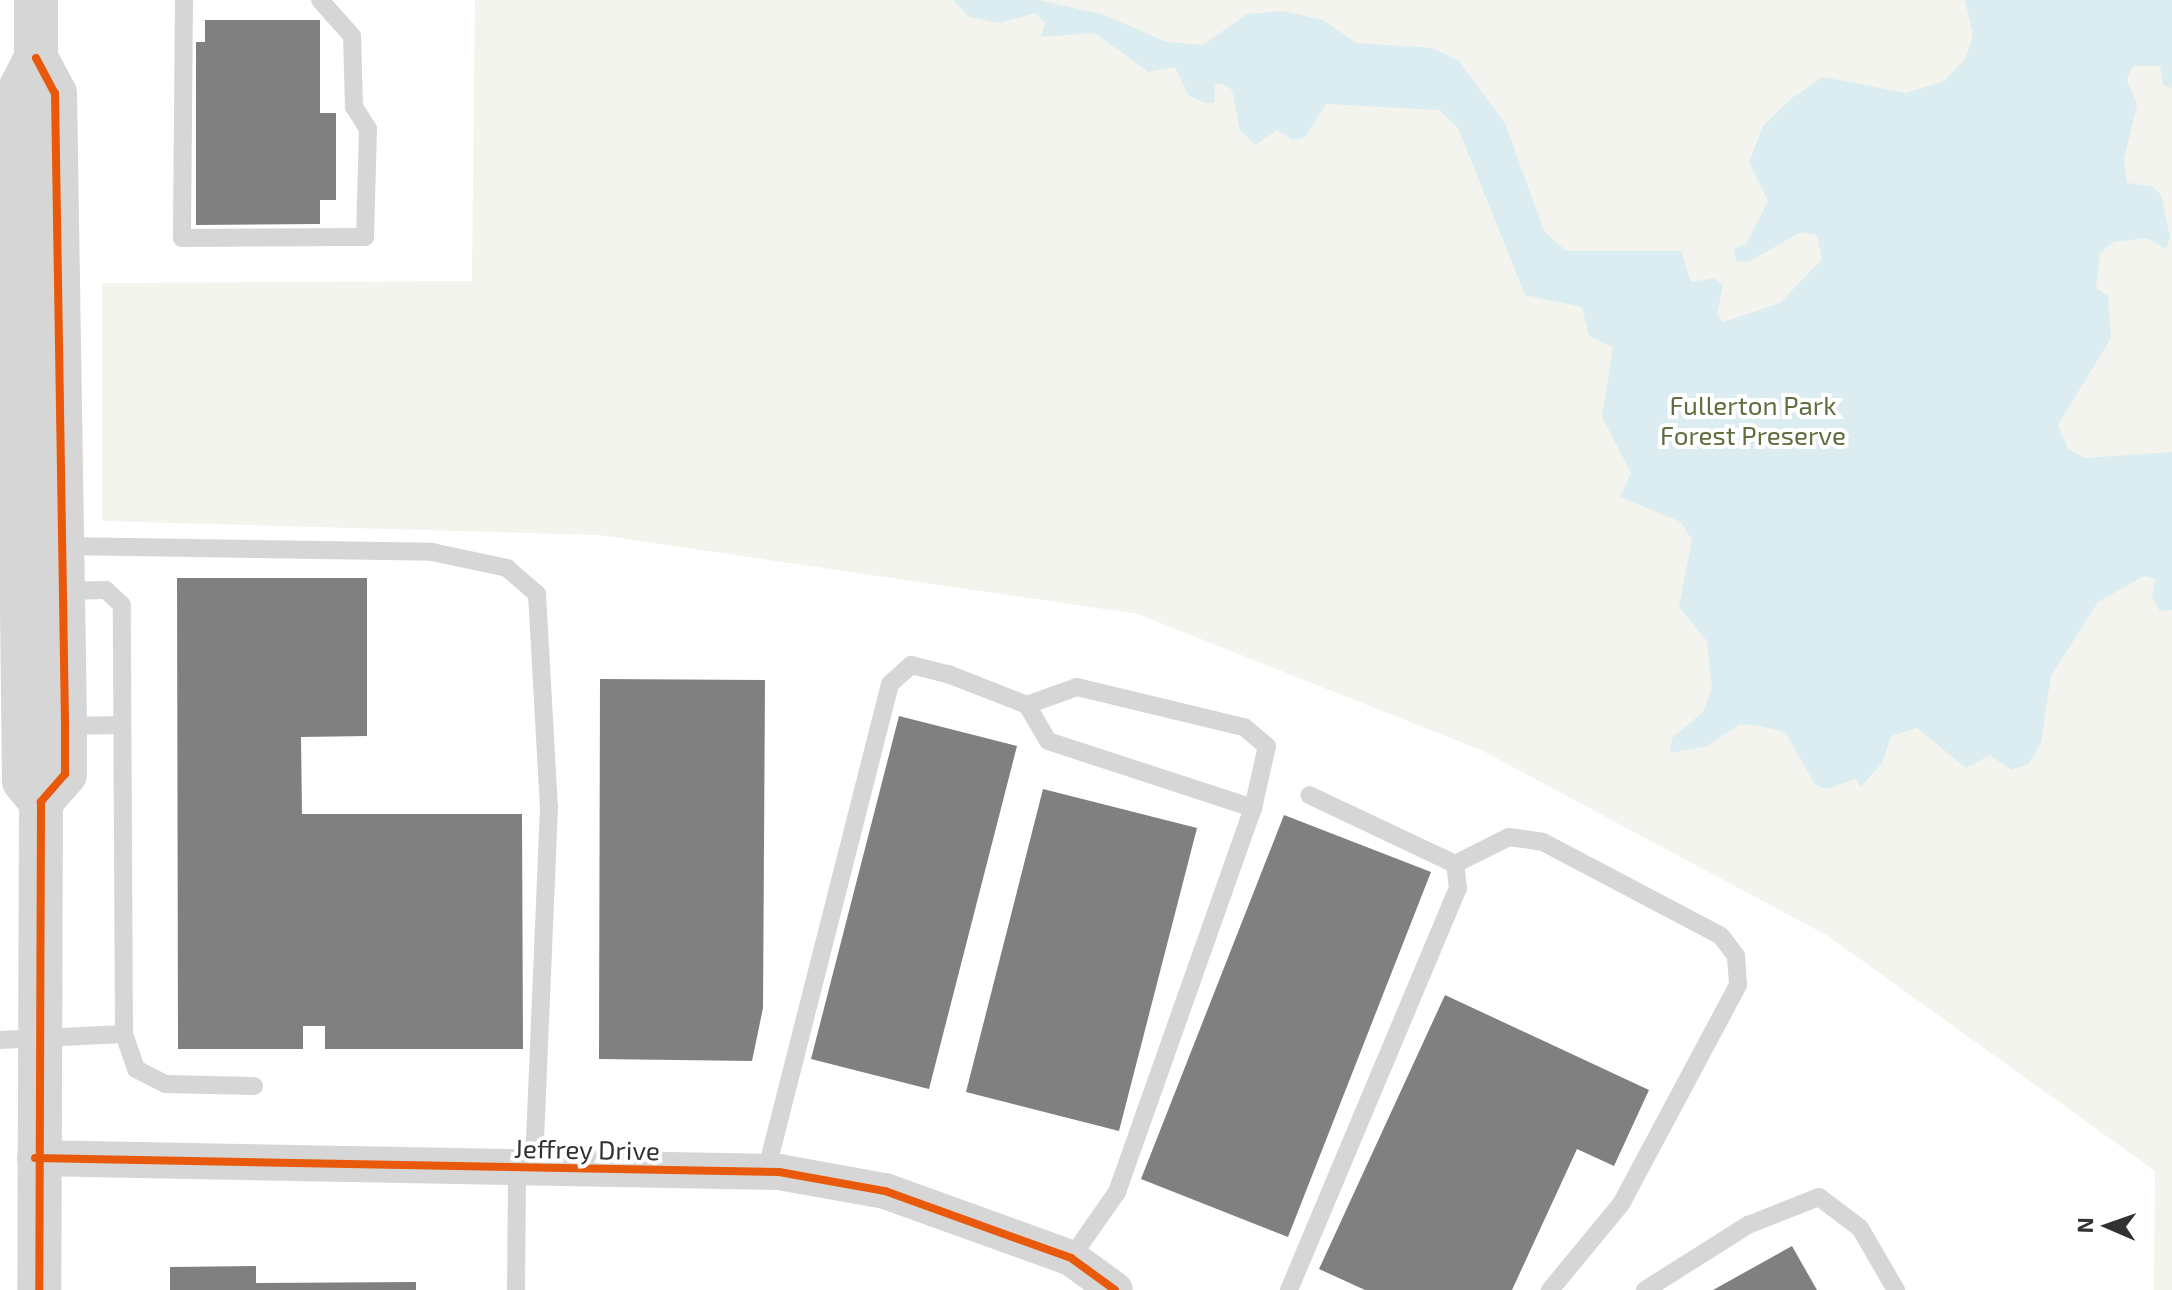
<!DOCTYPE html>
<style>
body{margin:0}
#map{position:relative;width:2172px;height:1290px;overflow:hidden;background:#fff;font-family:"Exo 2",sans-serif}
div>[style]{position:absolute}
.green>*{inset:0;background:#f2f4ed}
.water>*{inset:0;background:#dbedf1}
.building>*{inset:0;background:#808080}
.service>*{height:18px;margin:-9px;padding:0 9px;transform-origin:9px;border-radius:9px;background:#d6d6d6}
.minor>*{height:36px;margin:-18px;padding:0 18px;transform-origin:18px;border-radius:18px;background:#d6d6d6}
.tertiary>*{height:44px;margin:-22px;padding:0 22px;transform-origin:22px;border-radius:22px;background:#d6d6d6}
.cycleway>*{height:8px;margin:-4px;padding:0 4px;transform-origin:4px;border-radius:4px;background:#e8590c}
span{translate:-50% -50%;white-space:nowrap;text-align:center;line-height:1.15;-webkit-text-stroke:8px #fff;paint-order:stroke}
.park-label{font-size:26px;color:#5f6e3f}
.street-label{font-size:26px;color:#323232}
.north{position:absolute;left:2068px;top:1186px;width:80px;height:80px;-webkit-text-stroke:6px #fff;paint-order:stroke;rotate:272deg;font-size:22px;font-weight:700;line-height:32px;text-align:center;color:#323232}
.north::after{content:'';display:block;margin:auto;width:28px;height:36px;background:#323232;clip-path:polygon(50% 0,100% 100%,50% 72%,0 100%)}
</style>
<div id="map">
<div class="green">
<div style="clip-path:polygon(475px 0,2172px 0,2172px 1290px,2154px 1290px,2155px 1171px,1828px 936px,1483px 751px,1138px 614px,599px 535px,102px 521px,102px 283px,472px 281px)"></div>
</div>
<div class="water">
<div style="clip-path:polygon(953px 0,1038px 0,1105px 15px,1166px 42px,1203px 45px,1247px 14px,1283px 11px,1323px 20px,1356px 43px,1432px 48px,1459px 61px,1505px 123px,1544px 231px,1566px 251px,1681px 251px,1691px 282px,1715px 278px,1723px 286px,1717px 314px,1723px 322px,1780px 303px,1822px 259px,1817px 235px,1801px 232px,1748px 262px,1736px 261px,1734px 248px,1746px 244px,1768px 201px,1749px 162px,1763px 126px,1792px 98px,1823px 77px,1906px 93px,1944px 81px,1965px 59px,1973px 35px,1965px 0,2172px 0,2172px 88px,2163px 85px,2160px 66px,2133px 66px,2127px 79px,2137px 105px,2124px 160px,2127px 183px,2152px 186px,2161px 195px,2170px 237px,2166px 249px,2147px 238px,2114px 242px,2100px 253px,2096px 288px,2108px 296px,2111px 338px,2058px 425px,2068px 449px,2085px 458px,2172px 452px,2172px 610px,2160px 611px,2152px 598px,2155px 579px,2144px 576px,2098px 602px,2051px 676px,2041px 742px,2029px 764px,2011px 770px,1990px 755px,1966px 768px,1917px 728px,1891px 736px,1882px 763px,1861px 787px,1855px 779px,1827px 789px,1815px 785px,1786px 733px,1761px 726px,1740px 724px,1707px 746px,1670px 753px,1672px 738px,1703px 712px,1712px 688px,1707px 641px,1679px 607px,1692px 540px,1681px 522px,1620px 497px,1631px 473px,1602px 417px,1613px 347px,1589px 336px,1582px 307px,1525px 295px,1458px 128px,1439px 110px,1326px 104px,1305px 137px,1292px 140px,1277px 130px,1255px 145px,1240px 130px,1232px 90px,1222px 83px,1215px 85px,1214px 103px,1204px 103px,1188px 95px,1175px 67px,1148px 72px,1095px 33px,1041px 37px,1045px 23px,1035px 13px,999px 23px,969px 17px)"></div>
</div>
<div class="building">
<div style="clip-path:polygon(205px 20px,320px 20px,320px 113px,336px 113px,336px 200px,320px 200px,320px 224px,196px 225px,196px 42px,205px 42px)"></div>
<div style="clip-path:polygon(177px 578px,367px 578px,367px 736px,301px 737px,302px 814px,522px 814px,523px 1049px,325px 1049px,325px 1026px,303px 1026px,303px 1049px,178px 1049px)"></div>
<div style="clip-path:polygon(600px 679px,765px 680px,763px 1008px,752px 1061px,599px 1059px)"></div>
<div style="clip-path:polygon(899px 716px,1017px 746px,929px 1089px,811px 1059px)"></div>
<div style="clip-path:polygon(1043px 789px,1197px 828px,1119px 1131px,966px 1092px)"></div>
<div style="clip-path:polygon(1284px 815px,1431px 872px,1288px 1237px,1141px 1179px)"></div>
<div style="clip-path:polygon(1445px 995px,1649px 1090px,1614px 1166px,1577px 1149px,1512px 1290px,1365px 1290px,1319px 1269px)"></div>
<div style="clip-path:polygon(1792px 1246px,1817px 1290px,1713px 1290px)"></div>
<div style="clip-path:polygon(256px 1266px,256px 1283px,416px 1282px,416px 1290px,170px 1290px,170px 1267px)"></div>
</div>
<div class="service">
<div style="left:184px;top:0;width:238px;rotate:90.5deg"></div>
<div style="left:182px;top:238px;width:183px;rotate:-0.3deg"></div>
<div style="left:365px;top:237px;width:108px;rotate:-88.4deg"></div>
<div style="left:368px;top:129px;width:26px;rotate:-122deg"></div>
<div style="left:354px;top:107px;width:71px;rotate:-91.6deg"></div>
<div style="left:352px;top:36px;width:48px;rotate:-131.6deg"></div>
<div style="left:64px;top:546px;width:368px;rotate:0.9deg"></div>
<div style="left:432px;top:552px;width:77px;rotate:12deg"></div>
<div style="left:507px;top:568px;width:40px;rotate:41deg"></div>
<div style="left:537px;top:594px;width:213px;rotate:86.8deg"></div>
<div style="left:549px;top:807px;width:361px;rotate:92.4deg"></div>
<div style="left:1027px;top:705px;width:53px;rotate:-19.8deg"></div>
<div style="left:1077px;top:687px;width:172px;rotate:13.5deg"></div>
<div style="left:1244px;top:727px;width:30px;rotate:40deg"></div>
<div style="left:1267px;top:746px;width:64px;rotate:102.7deg"></div>
<div style="left:65px;top:726px;width:57px;rotate:-1deg"></div>
<div style="left:1455px;top:864px;width:60px;rotate:-26.6deg"></div>
<div style="left:1509px;top:837px;width:34px;rotate:8deg"></div>
<div style="left:1543px;top:842px;width:201px;rotate:27.8deg"></div>
<div style="left:1721px;top:936px;width:25px;rotate:53deg"></div>
<div style="left:1736px;top:956px;width:29px;rotate:86deg"></div>
<div style="left:1738px;top:985px;width:248px;rotate:118.1deg"></div>
<div style="left:1621px;top:1204px;width:112px;rotate:129.5deg"></div>
<div style="left:124px;top:1034px;width:37px;rotate:71deg"></div>
<div style="left:136px;top:1069px;width:33px;rotate:27deg"></div>
<div style="left:165px;top:1084px;width:89px;rotate:1.3deg"></div>
<div style="left:0;top:1040px;width:124px;rotate:-2.8deg"></div>
<div style="left:124px;top:1034px;width:429px;rotate:-90.3deg"></div>
<div style="left:122px;top:605px;width:22px;rotate:-137deg"></div>
<div style="left:106px;top:590px;width:42px;rotate:178.6deg"></div>
<div style="left:766px;top:1172px;width:504px;rotate:-75.74deg"></div>
<div style="left:890px;top:684px;width:28px;rotate:-42deg"></div>
<div style="left:911px;top:665px;width:38px;rotate:14deg"></div>
<div style="left:948px;top:674px;width:85px;rotate:21.4deg"></div>
<div style="left:1027px;top:705px;width:42px;rotate:59.7deg"></div>
<div style="left:1048px;top:741px;width:216px;rotate:18.1deg"></div>
<div style="left:1253px;top:808px;width:407px;rotate:109.5deg"></div>
<div style="left:1117px;top:1192px;width:80px;rotate:124.9deg"></div>
<div style="left:516px;top:1290px;width:122px;rotate:-89.5deg"></div>
<div style="left:1289px;top:1290px;width:436px;rotate:-67.2deg"></div>
<div style="left:1458px;top:888px;width:24px;rotate:-97deg"></div>
<div style="left:1455px;top:864px;width:161px;rotate:-154.7deg"></div>
<div style="left:1645px;top:1290px;width:122px;rotate:-32.3deg"></div>
<div style="left:1748px;top:1225px;width:76px;rotate:-21.5deg"></div>
<div style="left:1819px;top:1197px;width:51px;rotate:37.1deg"></div>
<div style="left:1860px;top:1228px;width:72px;rotate:59.9deg"></div>
</div>
<div class="minor">
<div style="left:35px;top:1158px;width:744px;rotate:1.08deg"></div>
<div style="left:779px;top:1172px;width:108px;rotate:10.2deg"></div>
<div style="left:885px;top:1191px;width:198px;rotate:19.8deg"></div>
<div style="left:1071px;top:1258px;width:54px;rotate:36deg"></div>
</div>
<div class="tertiary">
<div style="left:36px;top:0;width:58px;rotate:90deg"></div>
<div style="left:36px;top:58px;width:44px;rotate:117.1deg"></div>
<div style="left:16px;top:97px;width:684px;rotate:89.33deg"></div>
<div style="left:24px;top:781px;width:27px;rotate:51deg"></div>
<div style="left:36px;top:58px;width:40px;rotate:62deg"></div>
<div style="left:55px;top:93px;width:633px;rotate:89.09deg"></div>
<div style="left:65px;top:726px;width:48px;rotate:90deg"></div>
<div style="left:65px;top:774px;width:37px;rotate:131deg"></div>
<div style="left:41px;top:802px;width:488px;rotate:90.2deg"></div>
</div>
<div class="cycleway">
<div style="left:36px;top:58px;width:40px;rotate:62deg"></div>
<div style="left:55px;top:93px;width:633px;rotate:89.09deg"></div>
<div style="left:65px;top:726px;width:48px;rotate:90deg"></div>
<div style="left:65px;top:774px;width:37px;rotate:131deg"></div>
<div style="left:41px;top:802px;width:488px;rotate:90.2deg"></div>
<div style="left:35px;top:1158px;width:744px;rotate:1.08deg"></div>
<div style="left:779px;top:1172px;width:108px;rotate:10.2deg"></div>
<div style="left:885px;top:1191px;width:198px;rotate:19.8deg"></div>
<div style="left:1071px;top:1258px;width:54px;rotate:36deg"></div>
</div>
<div class="park-label">
<span style="left:1753px;top:420px">Fullerton Park<br>Forest Preserve</span>
</div>
<div class="street-label">
<span style="left:587px;top:1149px;rotate:1deg">Jeffrey Drive</span>
</div>
<div class="north">N</div>
</div>
